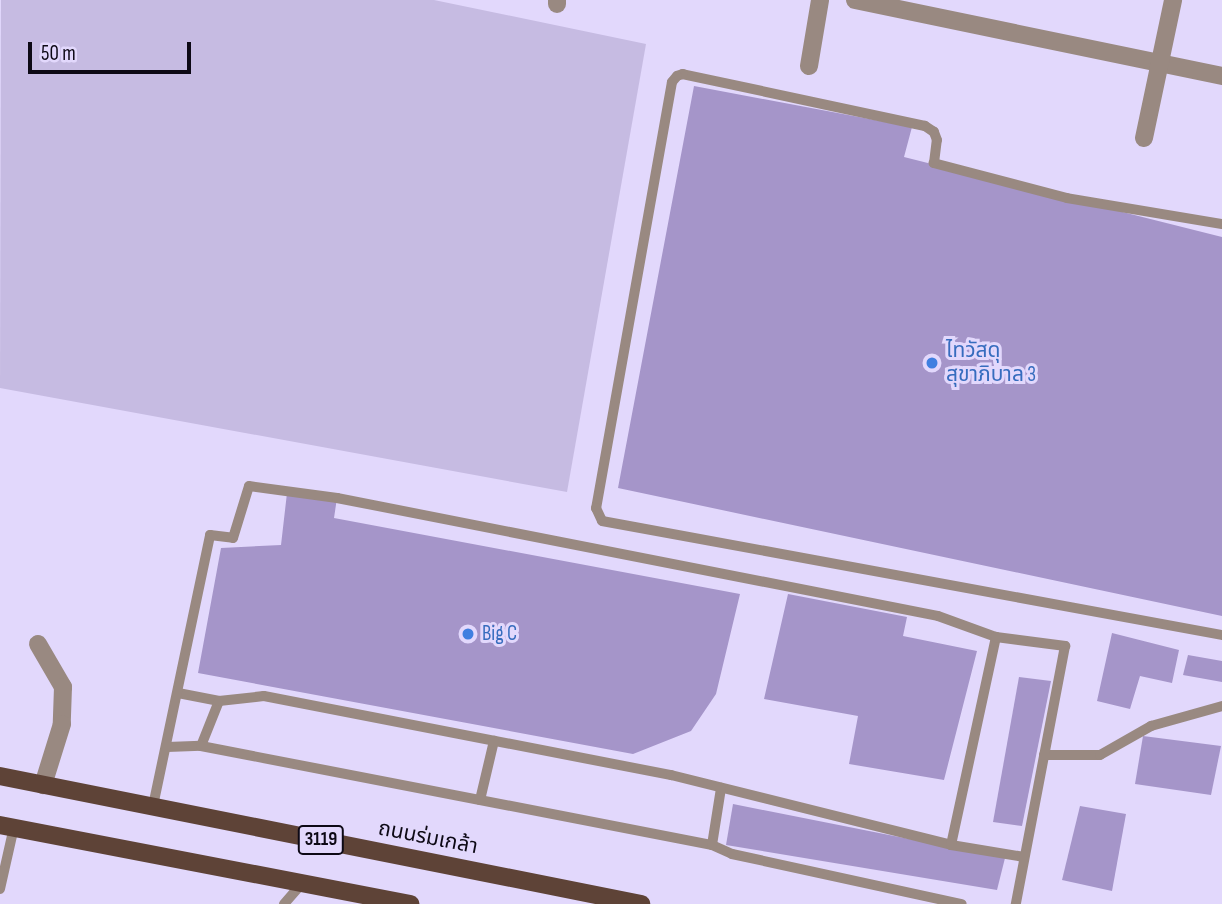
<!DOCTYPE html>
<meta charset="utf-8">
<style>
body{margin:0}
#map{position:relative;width:1222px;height:904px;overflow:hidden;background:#e2d8fc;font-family:"Sofia Sans Condensed","Noto Sans Thai",sans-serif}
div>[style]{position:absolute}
.green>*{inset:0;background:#c6bbe2}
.building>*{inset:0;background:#a595c9}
.lane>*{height:10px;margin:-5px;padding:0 5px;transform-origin:5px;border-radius:5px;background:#998981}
.street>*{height:18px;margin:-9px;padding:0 9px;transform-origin:9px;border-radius:9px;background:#998981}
.primary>*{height:18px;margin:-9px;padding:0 9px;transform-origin:9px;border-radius:9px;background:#5e4337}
.dots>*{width:19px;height:19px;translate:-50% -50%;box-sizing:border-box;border:4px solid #e2d8fc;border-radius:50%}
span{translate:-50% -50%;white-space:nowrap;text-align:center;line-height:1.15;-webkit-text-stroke:6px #e2d8fc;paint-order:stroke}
.shield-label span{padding:2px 5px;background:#e2d8fc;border:2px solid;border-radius:5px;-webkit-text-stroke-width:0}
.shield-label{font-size:19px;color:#0d0915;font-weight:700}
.shop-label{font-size:21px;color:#366cbe}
.left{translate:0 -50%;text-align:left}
.street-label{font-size:21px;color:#0d0915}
.scale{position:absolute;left:28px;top:42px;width:163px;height:32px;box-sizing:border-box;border:4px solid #0d0915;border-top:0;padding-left:9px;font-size:21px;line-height:24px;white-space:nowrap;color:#0d0915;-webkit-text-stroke:5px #e2d8fc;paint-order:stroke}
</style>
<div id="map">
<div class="green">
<div style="clip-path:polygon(1px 0,434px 0,646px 44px,567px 492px,0 388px)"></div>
</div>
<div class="building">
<div style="clip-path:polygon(694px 86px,912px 127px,904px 157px,1222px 237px,1222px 616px,618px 488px)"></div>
<div style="clip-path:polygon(287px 493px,337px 498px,334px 518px,740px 594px,716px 694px,691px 731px,633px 754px,198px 673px,221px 548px,281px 545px)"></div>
<div style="clip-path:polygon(788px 594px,907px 617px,903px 636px,977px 651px,944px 780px,849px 764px,858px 716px,764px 699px)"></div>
<div style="clip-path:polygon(1112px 633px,1179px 650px,1172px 683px,1140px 676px,1130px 709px,1097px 701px)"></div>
<div style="clip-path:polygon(1188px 655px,1222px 661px,1222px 682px,1183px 675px)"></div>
<div style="clip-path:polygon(1019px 677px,1051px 681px,1022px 826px,993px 822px)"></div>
<div style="clip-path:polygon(1143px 736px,1221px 746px,1211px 795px,1135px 784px)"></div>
<div style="clip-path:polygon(733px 804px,1005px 858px,997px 890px,726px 845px)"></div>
<div style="clip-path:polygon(1080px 806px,1126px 814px,1112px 891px,1062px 880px)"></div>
</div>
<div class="lane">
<div style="left:1222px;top:224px;width:157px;rotate:-170.5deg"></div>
<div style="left:1067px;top:198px;width:138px;rotate:-165.3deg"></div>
<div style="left:934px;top:163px;width:23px;rotate:-83deg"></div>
<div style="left:937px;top:140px;width:9px;rotate:-111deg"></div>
<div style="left:934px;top:132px;width:11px;rotate:-146deg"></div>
<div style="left:925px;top:126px;width:248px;rotate:-167.9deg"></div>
<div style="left:683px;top:74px;width:6px;rotate:162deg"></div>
<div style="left:677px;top:76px;width:8px;rotate:130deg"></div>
<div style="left:672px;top:82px;width:433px;rotate:100.1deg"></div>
<div style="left:596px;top:508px;width:14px;rotate:65deg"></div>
<div style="left:602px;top:521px;width:630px;rotate:10.42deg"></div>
<div style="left:178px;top:693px;width:42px;rotate:11deg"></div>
<div style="left:201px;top:746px;width:48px;rotate:-68.2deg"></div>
<div style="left:219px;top:701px;width:45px;rotate:-6.3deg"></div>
<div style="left:264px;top:696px;width:415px;rotate:11deg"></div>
<div style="left:671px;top:775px;width:289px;rotate:14deg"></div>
<div style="left:951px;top:845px;width:74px;rotate:9.3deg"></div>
<div style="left:167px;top:747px;width:34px;rotate:-2deg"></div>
<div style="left:201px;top:746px;width:521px;rotate:10.96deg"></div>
<div style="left:712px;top:845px;width:22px;rotate:24deg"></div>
<div style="left:732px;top:854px;width:235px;rotate:12.3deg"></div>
<div style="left:1044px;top:755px;width:56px"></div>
<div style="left:1100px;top:755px;width:59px;rotate:-29.6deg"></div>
<div style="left:1151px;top:726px;width:74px;rotate:-15.7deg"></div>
<div style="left:480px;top:800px;width:61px;rotate:-76.7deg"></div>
<div style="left:153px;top:806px;width:277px;rotate:-78.1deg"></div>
<div style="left:210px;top:535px;width:23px;rotate:7deg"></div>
<div style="left:233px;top:538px;width:54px;rotate:-72.9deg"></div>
<div style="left:249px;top:486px;width:89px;rotate:7.8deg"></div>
<div style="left:337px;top:498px;width:612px;rotate:11.11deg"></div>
<div style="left:938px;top:616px;width:62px;rotate:19.9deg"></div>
<div style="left:712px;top:845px;width:58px;rotate:-81deg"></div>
<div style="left:951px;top:845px;width:213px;rotate:-77.8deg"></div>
<div style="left:996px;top:637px;width:70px;rotate:7.4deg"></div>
<div style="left:1065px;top:646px;width:263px;rotate:100.8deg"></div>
<div style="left:0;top:889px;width:64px;rotate:-77.3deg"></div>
<div style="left:284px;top:904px;width:28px;rotate:-49deg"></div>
</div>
<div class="street">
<div style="left:855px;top:0;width:375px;rotate:11.7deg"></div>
<div style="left:557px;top:4px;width:4px;rotate:-90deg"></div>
<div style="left:809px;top:66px;width:67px;rotate:-80.5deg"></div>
<div style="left:1144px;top:138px;width:141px;rotate:-78.1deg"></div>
<div style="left:38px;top:644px;width:50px;rotate:59.8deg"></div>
<div style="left:63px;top:687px;width:37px;rotate:92deg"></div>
<div style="left:62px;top:724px;width:64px;rotate:107.3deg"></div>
</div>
<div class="primary">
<div style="left:0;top:776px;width:654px;rotate:11.29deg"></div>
<div style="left:0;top:825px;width:418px;rotate:10.9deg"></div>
</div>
<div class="dots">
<div style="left:932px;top:363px;background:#3f7fe0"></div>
<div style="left:468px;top:634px;background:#3f7fe0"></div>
</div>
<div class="shield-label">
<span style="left:321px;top:840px">3119</span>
</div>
<div class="shop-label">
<span class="left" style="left:946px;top:363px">ไทวัสดุ<br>สุขาภิบาล 3</span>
<span class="left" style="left:482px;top:634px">Big C</span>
</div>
<div class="street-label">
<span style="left:428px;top:838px;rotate:11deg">ถนนร่มเกล้า</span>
</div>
<div class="scale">50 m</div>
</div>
